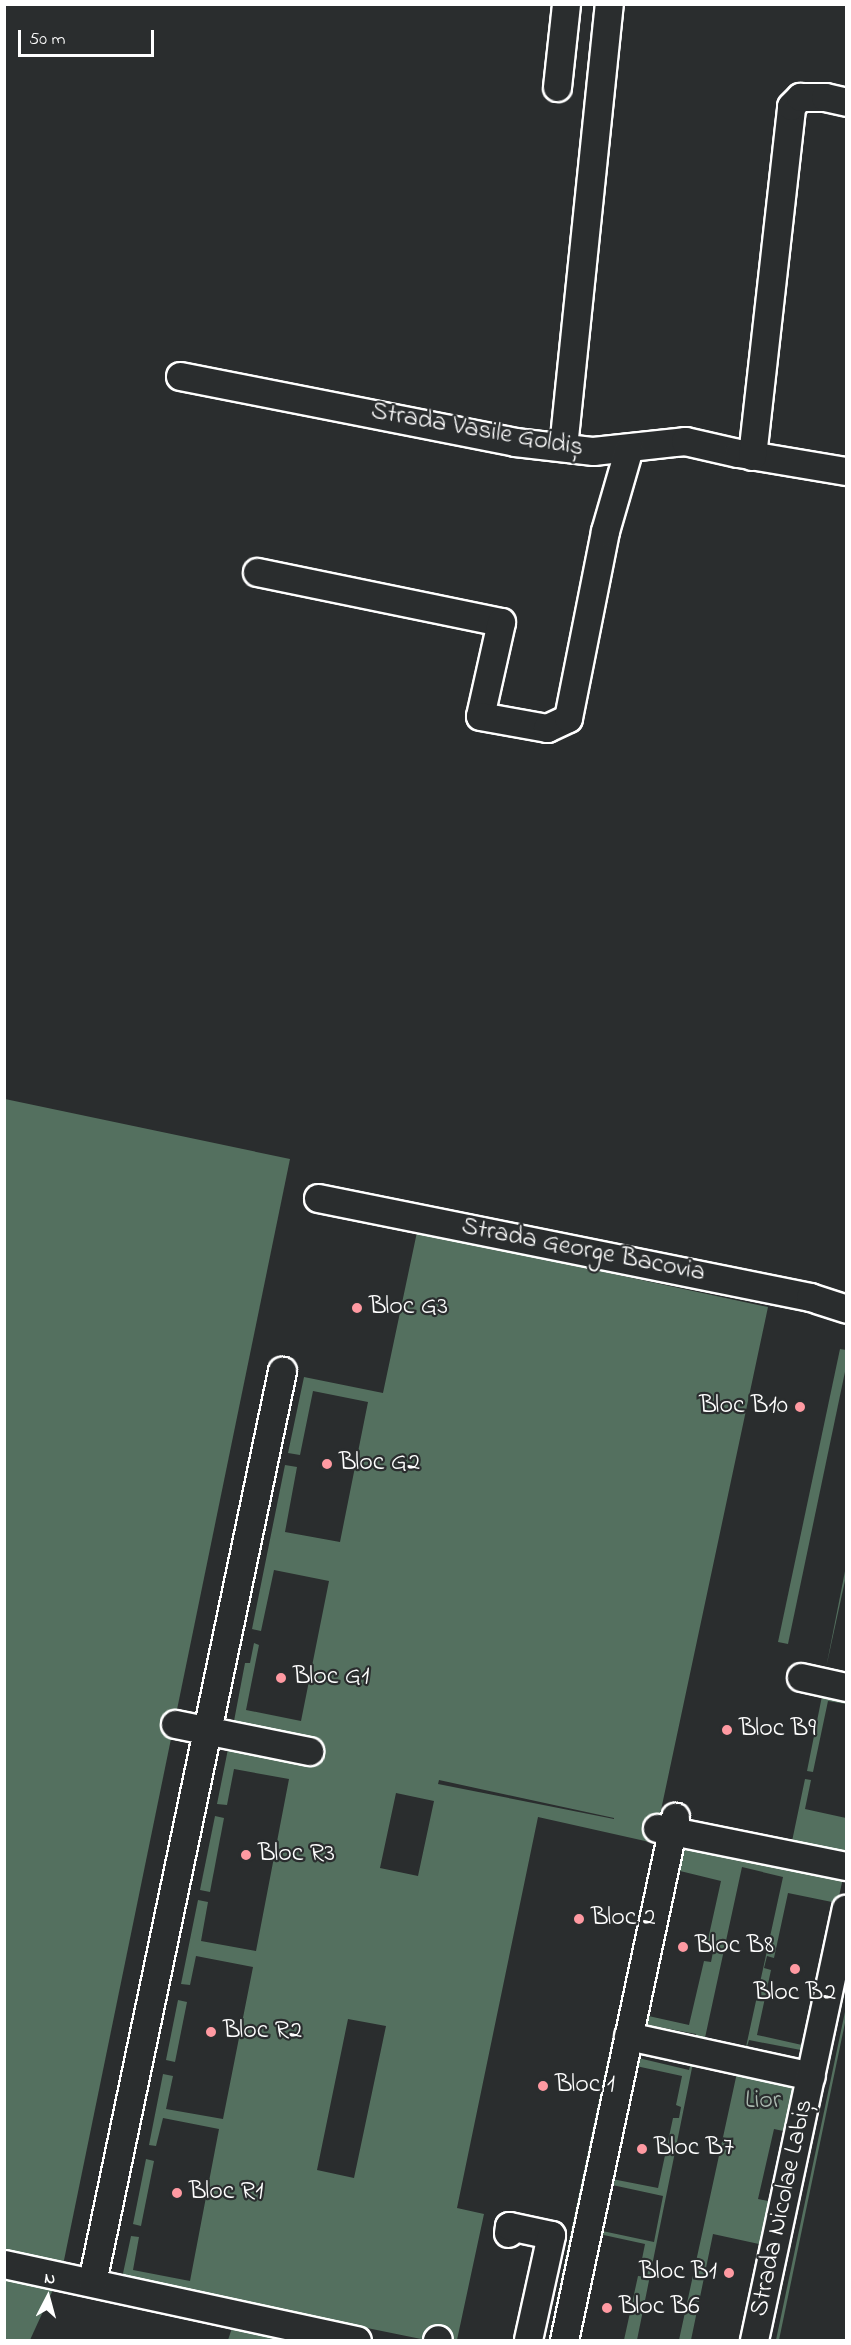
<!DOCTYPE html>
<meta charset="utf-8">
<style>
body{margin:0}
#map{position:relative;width:851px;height:2345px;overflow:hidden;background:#2a2d2e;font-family:"Indie Flower",sans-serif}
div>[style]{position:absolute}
.green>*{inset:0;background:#54705f}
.roads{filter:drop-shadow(2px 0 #fff) drop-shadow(-2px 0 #fff) drop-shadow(0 2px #fff) drop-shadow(0 -2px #fff)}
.minor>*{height:27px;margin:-13.5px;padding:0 13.5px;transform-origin:13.5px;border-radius:13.5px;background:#2a2d2e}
.dots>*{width:16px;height:16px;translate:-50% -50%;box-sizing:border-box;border:3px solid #2a2d2e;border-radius:50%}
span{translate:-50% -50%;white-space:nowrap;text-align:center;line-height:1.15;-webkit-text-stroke:4.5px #2a2d2e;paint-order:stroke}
.street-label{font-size:26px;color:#fff}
.poi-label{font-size:26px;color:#fff}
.left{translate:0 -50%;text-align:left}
.right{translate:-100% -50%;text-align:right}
.park-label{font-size:26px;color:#aab8af}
.frame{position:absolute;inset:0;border:6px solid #fff;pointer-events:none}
.north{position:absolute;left:18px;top:2267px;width:60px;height:60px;-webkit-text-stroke:4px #2a2d2e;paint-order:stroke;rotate:6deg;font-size:16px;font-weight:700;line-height:24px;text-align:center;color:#fff}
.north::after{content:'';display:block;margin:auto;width:21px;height:27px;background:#fff;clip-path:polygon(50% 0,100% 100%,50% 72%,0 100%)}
.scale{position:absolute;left:18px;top:30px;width:136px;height:27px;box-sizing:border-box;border:3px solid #fff;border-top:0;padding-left:8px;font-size:18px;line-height:21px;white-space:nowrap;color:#fff;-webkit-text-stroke:4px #2a2d2e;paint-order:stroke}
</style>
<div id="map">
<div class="green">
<div style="clip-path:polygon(5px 1099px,290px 1159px,62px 2270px,30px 2340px,5px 2340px)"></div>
<div style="clip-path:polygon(evenodd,417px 1232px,768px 1307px,654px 1843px,538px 1817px,457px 2208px,484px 2214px,457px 2340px,426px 2340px,122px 2278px,131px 2236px,139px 2237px,133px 2270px,190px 2281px,219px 2129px,163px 2118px,156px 2146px,149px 2145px,163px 2074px,173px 2076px,166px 2109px,223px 2119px,253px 1967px,196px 1956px,190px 1985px,181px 1984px,198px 1900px,208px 1902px,201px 1941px,256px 1951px,289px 1779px,234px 1769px,227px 1805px,217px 1804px,228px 1749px,306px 1766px,309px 1751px,312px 1737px,234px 1721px,245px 1663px,250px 1663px,254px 1643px,259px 1645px,246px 1710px,301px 1721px,329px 1581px,274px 1570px,261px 1631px,252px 1629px,285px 1465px,297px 1467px,285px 1532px,340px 1542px,368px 1402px,313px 1391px,300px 1455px,288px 1453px,304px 1377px,383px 1393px,417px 1232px,439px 1780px,614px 1818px,614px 1819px,438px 1784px,439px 1780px,417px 1232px,396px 1793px,434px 1801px,418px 1876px,380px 1868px,396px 1793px,417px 1232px,348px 2019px,386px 2026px,354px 2178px,317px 2170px,348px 2019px)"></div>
<div style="clip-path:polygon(840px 1349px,846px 1350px,846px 1367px,788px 1644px,778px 1642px)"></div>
<div style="clip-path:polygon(846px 1566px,846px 1576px,826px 1668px)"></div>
<div style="clip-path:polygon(822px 1696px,846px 1701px,846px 1704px,828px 1701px,813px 1772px,807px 1771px)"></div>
<div style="clip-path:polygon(805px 1779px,811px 1780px,805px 1809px,846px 1818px,846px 1858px,791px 1846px)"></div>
<div style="clip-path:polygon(215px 1816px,224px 1818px,210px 1892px,200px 1890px)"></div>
<div style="clip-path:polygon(674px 1846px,843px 1878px,823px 1970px,818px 1969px,832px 1902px,788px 1893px,774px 1958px,767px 1956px,764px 1968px,771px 1970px,757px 2035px,802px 2045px,816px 1978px,821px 1980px,806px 2051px,749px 2040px,744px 2056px,783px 1877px,742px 1867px,703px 2047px,695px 2043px,696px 2034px,637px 2023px,644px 2015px,689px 2025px,704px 1961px,711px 1962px,714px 1947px,707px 1944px,721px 1881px,676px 1870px)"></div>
<div style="clip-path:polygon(178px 2000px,187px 2002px,175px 2062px,166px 2060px)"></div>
<div style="clip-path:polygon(846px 2007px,846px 2018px,779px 2340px,776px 2340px)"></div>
<div style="clip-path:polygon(615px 2024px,579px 2198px,548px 2340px)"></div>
<div style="clip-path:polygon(630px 2056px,689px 2070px,692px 2058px,694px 2058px,637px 2340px,624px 2340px,638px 2276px,647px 2277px,649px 2266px,641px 2264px,645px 2244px,599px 2234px,593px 2229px,654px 2242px,663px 2196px,603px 2183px,612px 2179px,658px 2188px,673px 2118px,679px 2118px,681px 2107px,676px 2105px,682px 2076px,636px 2066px,629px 2098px)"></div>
<div style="clip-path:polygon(738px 2068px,799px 2081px,788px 2132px,774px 2129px,758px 2199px,773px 2202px,750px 2312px,745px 2311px,759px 2244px,713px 2234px,699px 2302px,691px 2300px,689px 2309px,697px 2311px,691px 2340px,679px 2340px)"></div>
<div style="clip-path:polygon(146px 2159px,154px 2161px,141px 2226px,133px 2224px)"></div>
<div style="clip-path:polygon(233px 2325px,302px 2340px,228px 2340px)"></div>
</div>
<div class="roads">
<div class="minor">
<div style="left:557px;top:87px;width:83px;rotate:-83.8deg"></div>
<div style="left:180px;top:376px;width:341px;rotate:11.1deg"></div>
<div style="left:515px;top:442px;width:79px;rotate:6.6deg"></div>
<div style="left:593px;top:451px;width:93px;rotate:-6.2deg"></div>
<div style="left:685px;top:441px;width:54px;rotate:12.8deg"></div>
<div style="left:738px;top:453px;width:109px;rotate:9.5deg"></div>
<div style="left:563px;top:447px;width:445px;rotate:-84.1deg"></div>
<div style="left:752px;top:456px;width:352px;rotate:-83.6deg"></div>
<div style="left:791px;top:106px;width:13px;rotate:-45deg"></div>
<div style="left:800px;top:97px;width:25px"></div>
<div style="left:825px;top:97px;width:22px;rotate:13deg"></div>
<div style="left:257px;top:572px;width:249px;rotate:11.6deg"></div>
<div style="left:501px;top:622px;width:96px;rotate:102.6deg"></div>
<div style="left:480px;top:716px;width:68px;rotate:10.2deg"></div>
<div style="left:547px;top:728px;width:23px;rotate:-25deg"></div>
<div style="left:568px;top:718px;width:191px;rotate:-78.8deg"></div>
<div style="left:605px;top:531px;width:86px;rotate:-73.9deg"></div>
<div style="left:318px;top:1198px;width:502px;rotate:11.38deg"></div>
<div style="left:810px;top:1297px;width:38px;rotate:18deg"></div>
<div style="left:801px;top:1677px;width:46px;rotate:12.5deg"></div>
<div style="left:175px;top:1724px;width:137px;rotate:11.4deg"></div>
<div style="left:657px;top:1828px;width:193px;rotate:11.4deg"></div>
<div style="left:628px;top:2036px;width:187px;rotate:12.3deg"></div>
<div style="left:508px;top:2233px;width:7px;rotate:-82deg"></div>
<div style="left:509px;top:2226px;width:43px;rotate:12.1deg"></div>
<div style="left:551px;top:2235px;width:107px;rotate:102.4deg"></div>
<div style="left:4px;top:2264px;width:361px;rotate:12.2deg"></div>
<div style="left:92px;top:2282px;width:931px;rotate:-78.22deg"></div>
<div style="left:437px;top:2340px;width:1px;rotate:-45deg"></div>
<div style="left:564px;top:2340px;width:535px;rotate:-78.02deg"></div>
<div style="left:754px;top:2340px;width:441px;rotate:-78deg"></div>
</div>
</div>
<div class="dots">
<div style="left:357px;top:1308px;background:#ff9aa2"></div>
<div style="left:800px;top:1407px;background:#ff9aa2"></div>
<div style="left:327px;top:1464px;background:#ff9aa2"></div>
<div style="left:281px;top:1678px;background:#ff9aa2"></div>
<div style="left:727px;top:1730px;background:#ff9aa2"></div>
<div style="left:246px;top:1855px;background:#ff9aa2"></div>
<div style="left:579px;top:1919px;background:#ff9aa2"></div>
<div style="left:683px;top:1947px;background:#ff9aa2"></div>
<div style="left:795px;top:1969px;background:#ff9aa2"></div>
<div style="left:211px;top:2032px;background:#ff9aa2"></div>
<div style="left:543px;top:2086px;background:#ff9aa2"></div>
<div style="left:642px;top:2149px;background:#ff9aa2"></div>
<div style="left:177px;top:2193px;background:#ff9aa2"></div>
<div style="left:729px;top:2273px;background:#ff9aa2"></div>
<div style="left:607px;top:2308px;background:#ff9aa2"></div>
</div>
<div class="street-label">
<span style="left:477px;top:431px;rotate:10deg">Strada Vasile Goldiș</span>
<span style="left:583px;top:1251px;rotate:11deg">Strada George Bacovia</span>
<span style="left:783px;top:2208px;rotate:-78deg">Strada Nicolae Labiș</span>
</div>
<div class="poi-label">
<span class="left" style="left:369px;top:1308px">Bloc G3</span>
<span class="right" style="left:788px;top:1407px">Bloc B10</span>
<span class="left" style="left:339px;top:1464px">Bloc G2</span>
<span class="left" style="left:293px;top:1678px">Bloc G1</span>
<span class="left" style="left:739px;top:1730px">Bloc B9</span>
<span class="left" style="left:258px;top:1855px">Bloc R3</span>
<span class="left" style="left:591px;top:1919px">Bloc 2</span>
<span class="left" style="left:695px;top:1947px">Bloc B8</span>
<span style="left:795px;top:1994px">Bloc B2</span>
<span class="left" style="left:223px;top:2032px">Bloc R2</span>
<span class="left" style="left:555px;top:2086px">Bloc 1</span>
<span class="left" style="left:654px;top:2149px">Bloc B7</span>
<span class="left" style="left:189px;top:2193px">Bloc R1</span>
<span class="right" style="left:717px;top:2273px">Bloc B1</span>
<span class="left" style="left:619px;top:2308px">Bloc B6</span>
</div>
<div class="park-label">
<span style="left:763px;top:2102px">Lior</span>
</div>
<div class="frame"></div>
<div class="north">N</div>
<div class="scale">50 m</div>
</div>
